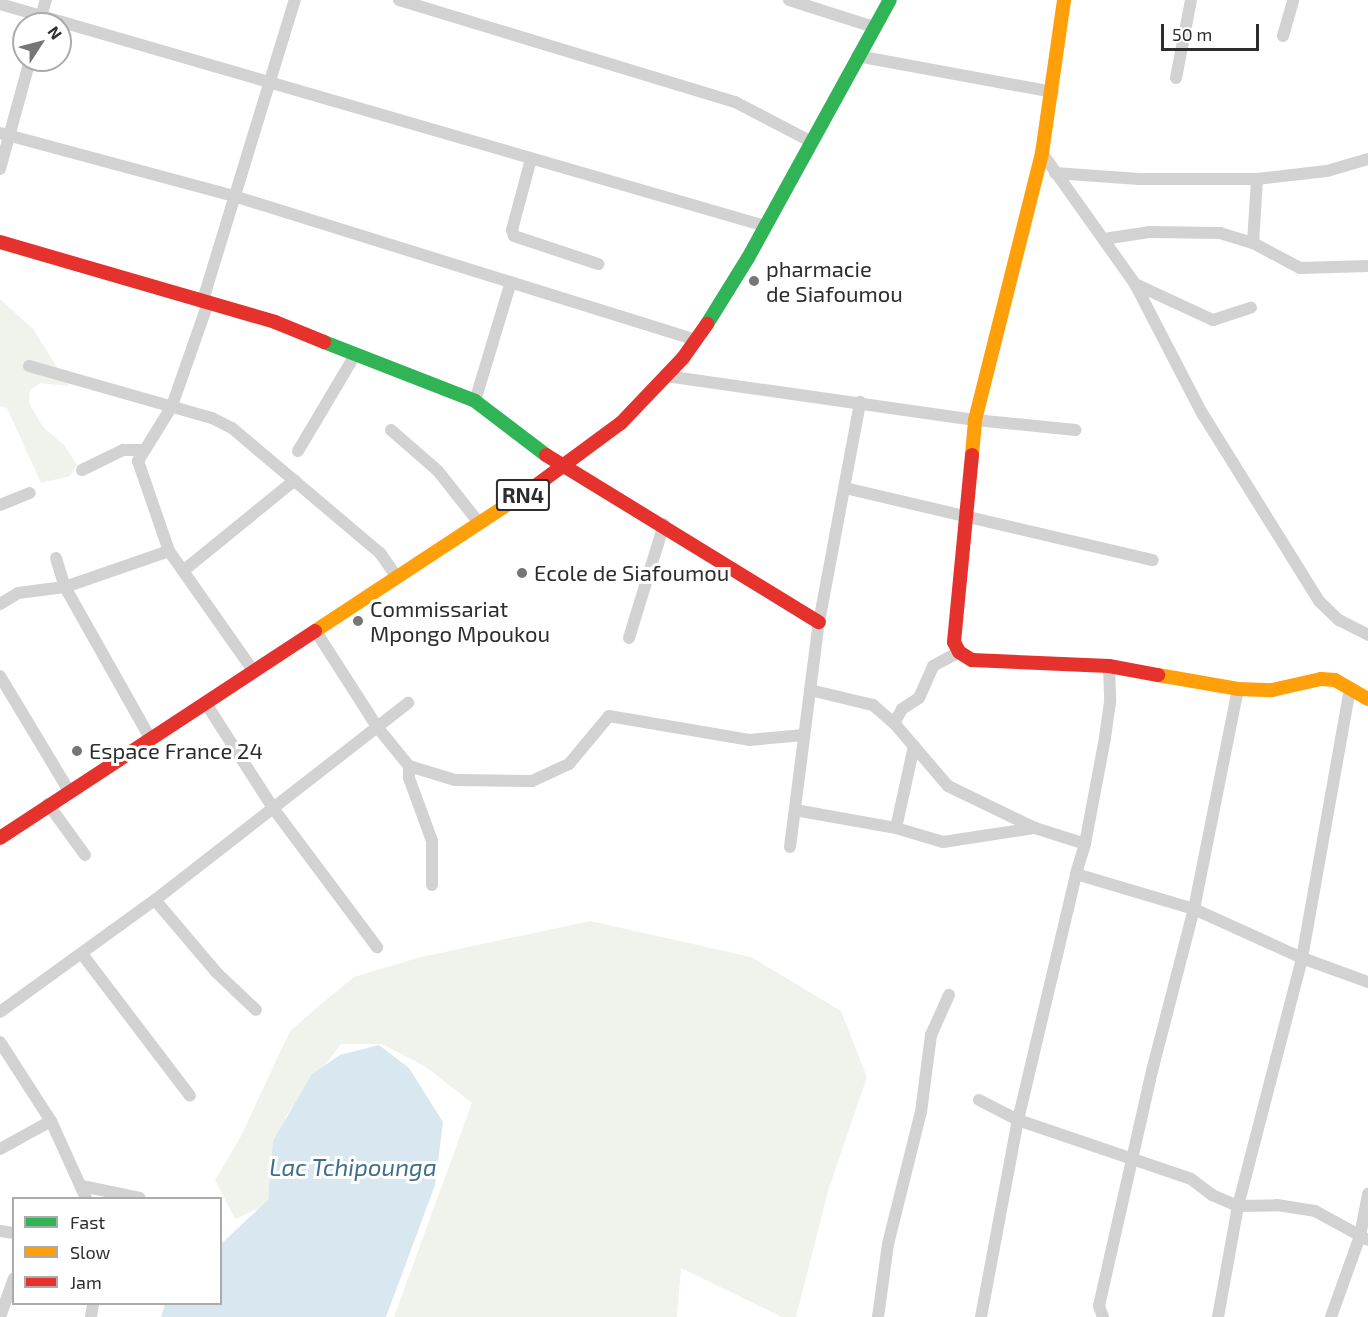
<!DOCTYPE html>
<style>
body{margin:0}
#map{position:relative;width:1368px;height:1317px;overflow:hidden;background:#fff;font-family:"Exo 2",sans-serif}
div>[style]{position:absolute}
.green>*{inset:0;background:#f0f3ec}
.water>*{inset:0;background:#d8e7f0}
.street>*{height:12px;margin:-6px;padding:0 6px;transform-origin:6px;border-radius:6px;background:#d2d2d2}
.fast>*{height:14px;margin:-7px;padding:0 7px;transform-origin:7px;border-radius:7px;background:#30b455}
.slow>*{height:14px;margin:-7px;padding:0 7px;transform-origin:7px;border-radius:7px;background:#ff9f0a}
.jam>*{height:14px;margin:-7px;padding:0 7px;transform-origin:7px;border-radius:7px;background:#e5322d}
.dots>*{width:16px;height:16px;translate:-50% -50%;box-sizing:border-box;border:3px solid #fff;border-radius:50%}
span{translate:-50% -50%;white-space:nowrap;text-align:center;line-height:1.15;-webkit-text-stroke:6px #fff;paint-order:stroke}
.shield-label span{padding:2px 4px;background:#fff;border:2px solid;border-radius:4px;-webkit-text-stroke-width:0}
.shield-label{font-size:21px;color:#2d2d2d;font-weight:700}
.poi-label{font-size:22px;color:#2d2d2d}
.left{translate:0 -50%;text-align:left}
.water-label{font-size:24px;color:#3f6f8c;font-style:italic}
.legend{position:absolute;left:12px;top:1197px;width:210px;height:108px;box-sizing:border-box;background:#fff;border:2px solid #ababab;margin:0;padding:8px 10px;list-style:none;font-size:18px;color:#2d2d2d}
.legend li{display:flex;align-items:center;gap:12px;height:30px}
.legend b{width:30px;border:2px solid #ababab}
.north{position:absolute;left:12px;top:12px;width:60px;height:60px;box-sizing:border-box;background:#fff;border:2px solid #ababab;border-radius:50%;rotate:54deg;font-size:16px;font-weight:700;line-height:24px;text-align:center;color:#2d2d2d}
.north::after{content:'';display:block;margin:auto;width:21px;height:27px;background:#767676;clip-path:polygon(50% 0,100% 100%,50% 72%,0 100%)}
.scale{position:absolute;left:1161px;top:24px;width:98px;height:27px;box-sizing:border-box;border:3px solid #2d2d2d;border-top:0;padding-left:8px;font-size:18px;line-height:21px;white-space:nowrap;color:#2d2d2d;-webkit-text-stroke:4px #fff;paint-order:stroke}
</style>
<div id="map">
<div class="green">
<div style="clip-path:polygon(0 299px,33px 329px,69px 386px,40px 383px,30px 390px,29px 403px,43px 427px,64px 445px,77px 465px,70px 476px,41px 483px,7px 408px,0 406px)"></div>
<div style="clip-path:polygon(590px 921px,751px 957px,841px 1011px,867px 1077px,828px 1191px,796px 1317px,782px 1317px,681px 1268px,677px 1317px,394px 1317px,472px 1103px,426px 1067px,382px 1044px,341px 1044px,286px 1116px,266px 1205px,235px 1219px,215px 1180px,240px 1138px,290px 1031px,321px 1004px,354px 977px,417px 958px)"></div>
</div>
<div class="water">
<div style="clip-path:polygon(379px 1045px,409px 1068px,443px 1122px,435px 1185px,386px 1317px,161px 1317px,165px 1304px,220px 1304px,221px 1244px,268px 1200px,273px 1141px,312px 1074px,340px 1055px)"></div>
</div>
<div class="street">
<div style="left:399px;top:0;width:351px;rotate:16.9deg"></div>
<div style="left:735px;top:102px;width:85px;rotate:27.5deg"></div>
<div style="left:789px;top:0;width:89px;rotate:17.6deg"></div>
<div style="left:0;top:4px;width:797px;rotate:16.18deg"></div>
<div style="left:39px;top:24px;width:25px;rotate:-74deg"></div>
<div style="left:1283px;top:36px;width:37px;rotate:-74deg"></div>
<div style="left:857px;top:56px;width:199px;rotate:10.4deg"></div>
<div style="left:1176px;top:78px;width:79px;rotate:-79.1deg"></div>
<div style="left:0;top:133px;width:245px;rotate:15.1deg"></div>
<div style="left:237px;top:197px;width:481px;rotate:17.3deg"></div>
<div style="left:1042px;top:153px;width:161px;rotate:54.6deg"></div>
<div style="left:1135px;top:284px;width:86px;rotate:24.8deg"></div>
<div style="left:1213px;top:320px;width:40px;rotate:-18deg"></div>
<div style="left:531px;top:159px;width:73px;rotate:105deg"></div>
<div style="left:512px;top:230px;width:6px;rotate:72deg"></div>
<div style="left:514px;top:236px;width:89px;rotate:18.4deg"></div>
<div style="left:0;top:169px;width:113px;rotate:-74.6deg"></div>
<div style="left:1055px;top:173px;width:84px;rotate:4.1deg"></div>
<div style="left:1139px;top:179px;width:118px"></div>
<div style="left:1257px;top:179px;width:70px;rotate:-6.5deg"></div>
<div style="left:1327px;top:171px;width:43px;rotate:-16.3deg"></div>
<div style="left:1104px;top:239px;width:47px;rotate:-8.7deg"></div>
<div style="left:1150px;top:232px;width:70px;rotate:0.8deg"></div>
<div style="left:1220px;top:233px;width:34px;rotate:17deg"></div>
<div style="left:1253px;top:243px;width:53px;rotate:28deg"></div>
<div style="left:1300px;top:268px;width:68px;rotate:-1.7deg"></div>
<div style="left:1253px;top:243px;width:64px;rotate:-86.4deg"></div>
<div style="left:1135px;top:284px;width:145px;rotate:62.6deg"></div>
<div style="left:1202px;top:413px;width:221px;rotate:58.1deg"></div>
<div style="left:1319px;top:601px;width:28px;rotate:44deg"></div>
<div style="left:1339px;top:620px;width:33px;rotate:27deg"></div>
<div style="left:203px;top:300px;width:314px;rotate:-73deg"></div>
<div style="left:208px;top:303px;width:109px;rotate:109.3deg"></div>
<div style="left:172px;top:406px;width:65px;rotate:121.7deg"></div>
<div style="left:138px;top:461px;width:95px;rotate:71deg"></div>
<div style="left:169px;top:551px;width:148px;rotate:54.9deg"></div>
<div style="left:29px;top:366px;width:190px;rotate:15.9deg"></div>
<div style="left:212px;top:418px;width:22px;rotate:27deg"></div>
<div style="left:232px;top:428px;width:194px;rotate:40.2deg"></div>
<div style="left:380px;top:553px;width:29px;rotate:55deg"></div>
<div style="left:666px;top:376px;width:312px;rotate:8.1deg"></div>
<div style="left:975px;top:420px;width:101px;rotate:5.7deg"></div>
<div style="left:475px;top:401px;width:124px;rotate:-73.2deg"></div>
<div style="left:391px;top:430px;width:62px;rotate:41.1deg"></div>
<div style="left:438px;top:471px;width:66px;rotate:51.7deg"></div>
<div style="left:298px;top:451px;width:112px;rotate:-59.3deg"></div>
<div style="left:82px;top:470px;width:46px;rotate:-26deg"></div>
<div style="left:123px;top:450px;width:20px"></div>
<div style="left:845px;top:488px;width:316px;rotate:13.2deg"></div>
<div style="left:0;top:505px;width:32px;rotate:-22deg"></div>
<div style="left:56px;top:558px;width:30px;rotate:73deg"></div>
<div style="left:65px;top:587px;width:173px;rotate:60.6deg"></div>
<div style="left:183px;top:571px;width:144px;rotate:-39.1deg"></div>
<div style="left:0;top:604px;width:21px;rotate:-31deg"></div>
<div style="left:18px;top:593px;width:47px;rotate:-7.3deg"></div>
<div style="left:65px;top:587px;width:110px;rotate:-19.1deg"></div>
<div style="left:315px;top:630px;width:117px;rotate:57.3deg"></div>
<div style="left:378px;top:728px;width:49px;rotate:50.8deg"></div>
<div style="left:409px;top:766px;width:12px;rotate:90deg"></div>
<div style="left:409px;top:778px;width:67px;rotate:69.9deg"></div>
<div style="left:432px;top:841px;width:44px;rotate:90deg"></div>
<div style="left:629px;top:638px;width:119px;rotate:-72.9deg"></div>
<div style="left:1109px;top:666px;width:36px;rotate:88deg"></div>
<div style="left:1110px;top:702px;width:36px;rotate:98deg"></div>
<div style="left:1105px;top:738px;width:108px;rotate:100.7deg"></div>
<div style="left:1085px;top:844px;width:31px;rotate:107deg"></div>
<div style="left:1076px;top:874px;width:123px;rotate:16.5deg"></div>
<div style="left:1194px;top:909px;width:119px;rotate:24.4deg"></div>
<div style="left:1302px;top:958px;width:70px;rotate:20deg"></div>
<div style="left:0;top:676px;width:134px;rotate:59deg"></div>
<div style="left:810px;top:690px;width:65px;rotate:13.4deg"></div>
<div style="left:873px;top:705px;width:28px;rotate:41deg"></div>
<div style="left:894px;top:723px;width:83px;rotate:49.4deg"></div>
<div style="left:948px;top:786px;width:97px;rotate:25.8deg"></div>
<div style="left:1035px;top:828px;width:52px;rotate:17.7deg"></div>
<div style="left:205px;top:702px;width:126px;rotate:57.3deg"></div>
<div style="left:273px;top:808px;width:174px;rotate:53.2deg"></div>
<div style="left:894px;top:723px;width:16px;rotate:-60deg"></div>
<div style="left:902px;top:709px;width:20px;rotate:-33deg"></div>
<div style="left:919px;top:698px;width:35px;rotate:-66deg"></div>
<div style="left:933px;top:666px;width:30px;rotate:-28deg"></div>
<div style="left:409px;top:766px;width:48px;rotate:16.9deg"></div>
<div style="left:455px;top:780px;width:77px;rotate:0.7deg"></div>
<div style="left:532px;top:781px;width:41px;rotate:-24.7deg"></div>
<div style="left:569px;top:764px;width:62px;rotate:-50.2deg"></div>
<div style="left:609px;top:716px;width:142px;rotate:9.7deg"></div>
<div style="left:749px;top:740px;width:55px;rotate:-5.2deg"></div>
<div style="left:48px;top:804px;width:63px;rotate:54deg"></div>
<div style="left:795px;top:810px;width:103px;rotate:10.1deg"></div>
<div style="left:896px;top:828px;width:49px;rotate:16.6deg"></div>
<div style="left:943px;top:842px;width:93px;rotate:-8.7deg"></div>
<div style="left:896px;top:828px;width:84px;rotate:-77.6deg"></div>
<div style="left:790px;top:847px;width:227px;rotate:-82.7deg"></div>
<div style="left:819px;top:622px;width:224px;rotate:-79.4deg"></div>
<div style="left:155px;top:900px;width:94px;rotate:49.7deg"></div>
<div style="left:216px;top:972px;width:55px;rotate:43.5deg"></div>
<div style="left:82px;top:954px;width:178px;rotate:52.7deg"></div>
<div style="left:0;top:1012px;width:191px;rotate:-35.9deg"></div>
<div style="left:155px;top:900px;width:321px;rotate:-37.9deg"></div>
<div style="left:0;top:1042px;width:94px;rotate:57.2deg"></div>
<div style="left:51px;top:1121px;width:85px;rotate:65.6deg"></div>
<div style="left:979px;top:1100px;width:44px;rotate:27.1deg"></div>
<div style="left:1018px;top:1120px;width:183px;rotate:18.8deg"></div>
<div style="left:1191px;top:1179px;width:26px;rotate:37deg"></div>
<div style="left:1212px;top:1195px;width:28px;rotate:23deg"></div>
<div style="left:1238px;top:1206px;width:39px;rotate:-1deg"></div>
<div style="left:1277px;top:1205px;width:38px;rotate:9deg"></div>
<div style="left:1315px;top:1211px;width:60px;rotate:28.7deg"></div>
<div style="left:0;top:1149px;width:58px;rotate:-28.8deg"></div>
<div style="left:82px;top:1186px;width:59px;rotate:11.7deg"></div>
<div style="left:0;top:1231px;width:14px;rotate:8deg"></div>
<div style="left:0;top:1317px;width:41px;rotate:-70.3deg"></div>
<div style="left:91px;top:1317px;width:13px;rotate:-81deg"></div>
<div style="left:878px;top:1317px;width:74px;rotate:-82.2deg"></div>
<div style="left:888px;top:1244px;width:136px;rotate:-76deg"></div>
<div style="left:921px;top:1112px;width:78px;rotate:-82.6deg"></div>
<div style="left:931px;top:1035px;width:44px;rotate:-65.8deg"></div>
<div style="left:981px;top:1317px;width:200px;rotate:-79.4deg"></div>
<div style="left:1018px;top:1120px;width:253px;rotate:-76.7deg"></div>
<div style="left:1103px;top:1317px;width:12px;rotate:-110deg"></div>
<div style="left:1099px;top:1306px;width:241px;rotate:-77.3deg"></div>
<div style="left:1152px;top:1071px;width:167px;rotate:-75.5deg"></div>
<div style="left:1194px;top:909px;width:224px;rotate:-78.7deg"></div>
<div style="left:1218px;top:1317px;width:113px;rotate:-79.8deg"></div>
<div style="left:1238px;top:1206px;width:256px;rotate:-75.5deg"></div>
<div style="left:1302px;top:958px;width:273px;rotate:-79.9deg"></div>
<div style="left:1331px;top:1317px;width:86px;rotate:-70.3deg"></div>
<div style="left:1360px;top:1236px;width:43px;rotate:-79.2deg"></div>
</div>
<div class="fast">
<div style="left:707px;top:324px;width:78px;rotate:-58.2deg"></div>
<div style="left:748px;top:258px;width:294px;rotate:-61.2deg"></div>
<div style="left:324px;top:342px;width:162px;rotate:21.3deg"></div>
<div style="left:475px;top:401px;width:89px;rotate:37.3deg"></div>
</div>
<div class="slow">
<div style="left:972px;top:455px;width:35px;rotate:-85deg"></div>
<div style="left:975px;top:420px;width:275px;rotate:-75.9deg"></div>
<div style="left:1042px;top:153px;width:155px;rotate:-81.8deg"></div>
<div style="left:315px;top:631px;width:257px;rotate:-33.3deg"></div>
<div style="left:1158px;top:675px;width:81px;rotate:9.9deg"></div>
<div style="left:1238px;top:689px;width:34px;rotate:2deg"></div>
<div style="left:1272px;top:690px;width:50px;rotate:-12.7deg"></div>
<div style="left:1321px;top:679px;width:14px;rotate:4deg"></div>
<div style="left:1335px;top:680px;width:38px;rotate:30deg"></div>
</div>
<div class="jam">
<div style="left:0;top:242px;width:286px;rotate:16.2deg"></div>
<div style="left:275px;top:322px;width:53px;rotate:22.2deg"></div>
<div style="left:546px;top:455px;width:320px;rotate:31.5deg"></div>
<div style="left:972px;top:455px;width:188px;rotate:95.5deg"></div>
<div style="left:954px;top:642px;width:11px;rotate:63deg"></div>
<div style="left:959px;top:652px;width:15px;rotate:32deg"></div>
<div style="left:972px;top:660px;width:137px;rotate:2.5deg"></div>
<div style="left:1109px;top:666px;width:50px;rotate:10.4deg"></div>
<div style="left:530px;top:490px;width:113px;rotate:-36.4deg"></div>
<div style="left:621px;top:423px;width:90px;rotate:-46.4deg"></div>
<div style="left:683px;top:358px;width:42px;rotate:-54.8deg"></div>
<div style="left:0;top:838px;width:377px;rotate:-33.3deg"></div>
</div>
<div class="dots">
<div style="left:754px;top:281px;background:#767676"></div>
<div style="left:522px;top:573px;background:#767676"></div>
<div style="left:358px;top:621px;background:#767676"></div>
<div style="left:77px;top:751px;background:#767676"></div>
</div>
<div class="shield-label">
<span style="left:523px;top:495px">RN4</span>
</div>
<div class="poi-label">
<span class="left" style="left:766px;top:281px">pharmacie<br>de Siafoumou</span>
<span class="left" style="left:534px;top:573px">Ecole de Siafoumou</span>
<span class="left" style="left:370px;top:621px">Commissariat<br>Mpongo Mpoukou</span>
<span class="left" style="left:89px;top:751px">Espace France 24</span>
</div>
<div class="water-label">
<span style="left:353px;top:1167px">Lac Tchipounga</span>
</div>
<ul class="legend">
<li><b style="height:8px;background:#30b455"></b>Fast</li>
<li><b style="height:8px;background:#ff9f0a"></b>Slow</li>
<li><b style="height:8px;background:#e5322d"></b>Jam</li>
</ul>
<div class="north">N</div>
<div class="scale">50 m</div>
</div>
